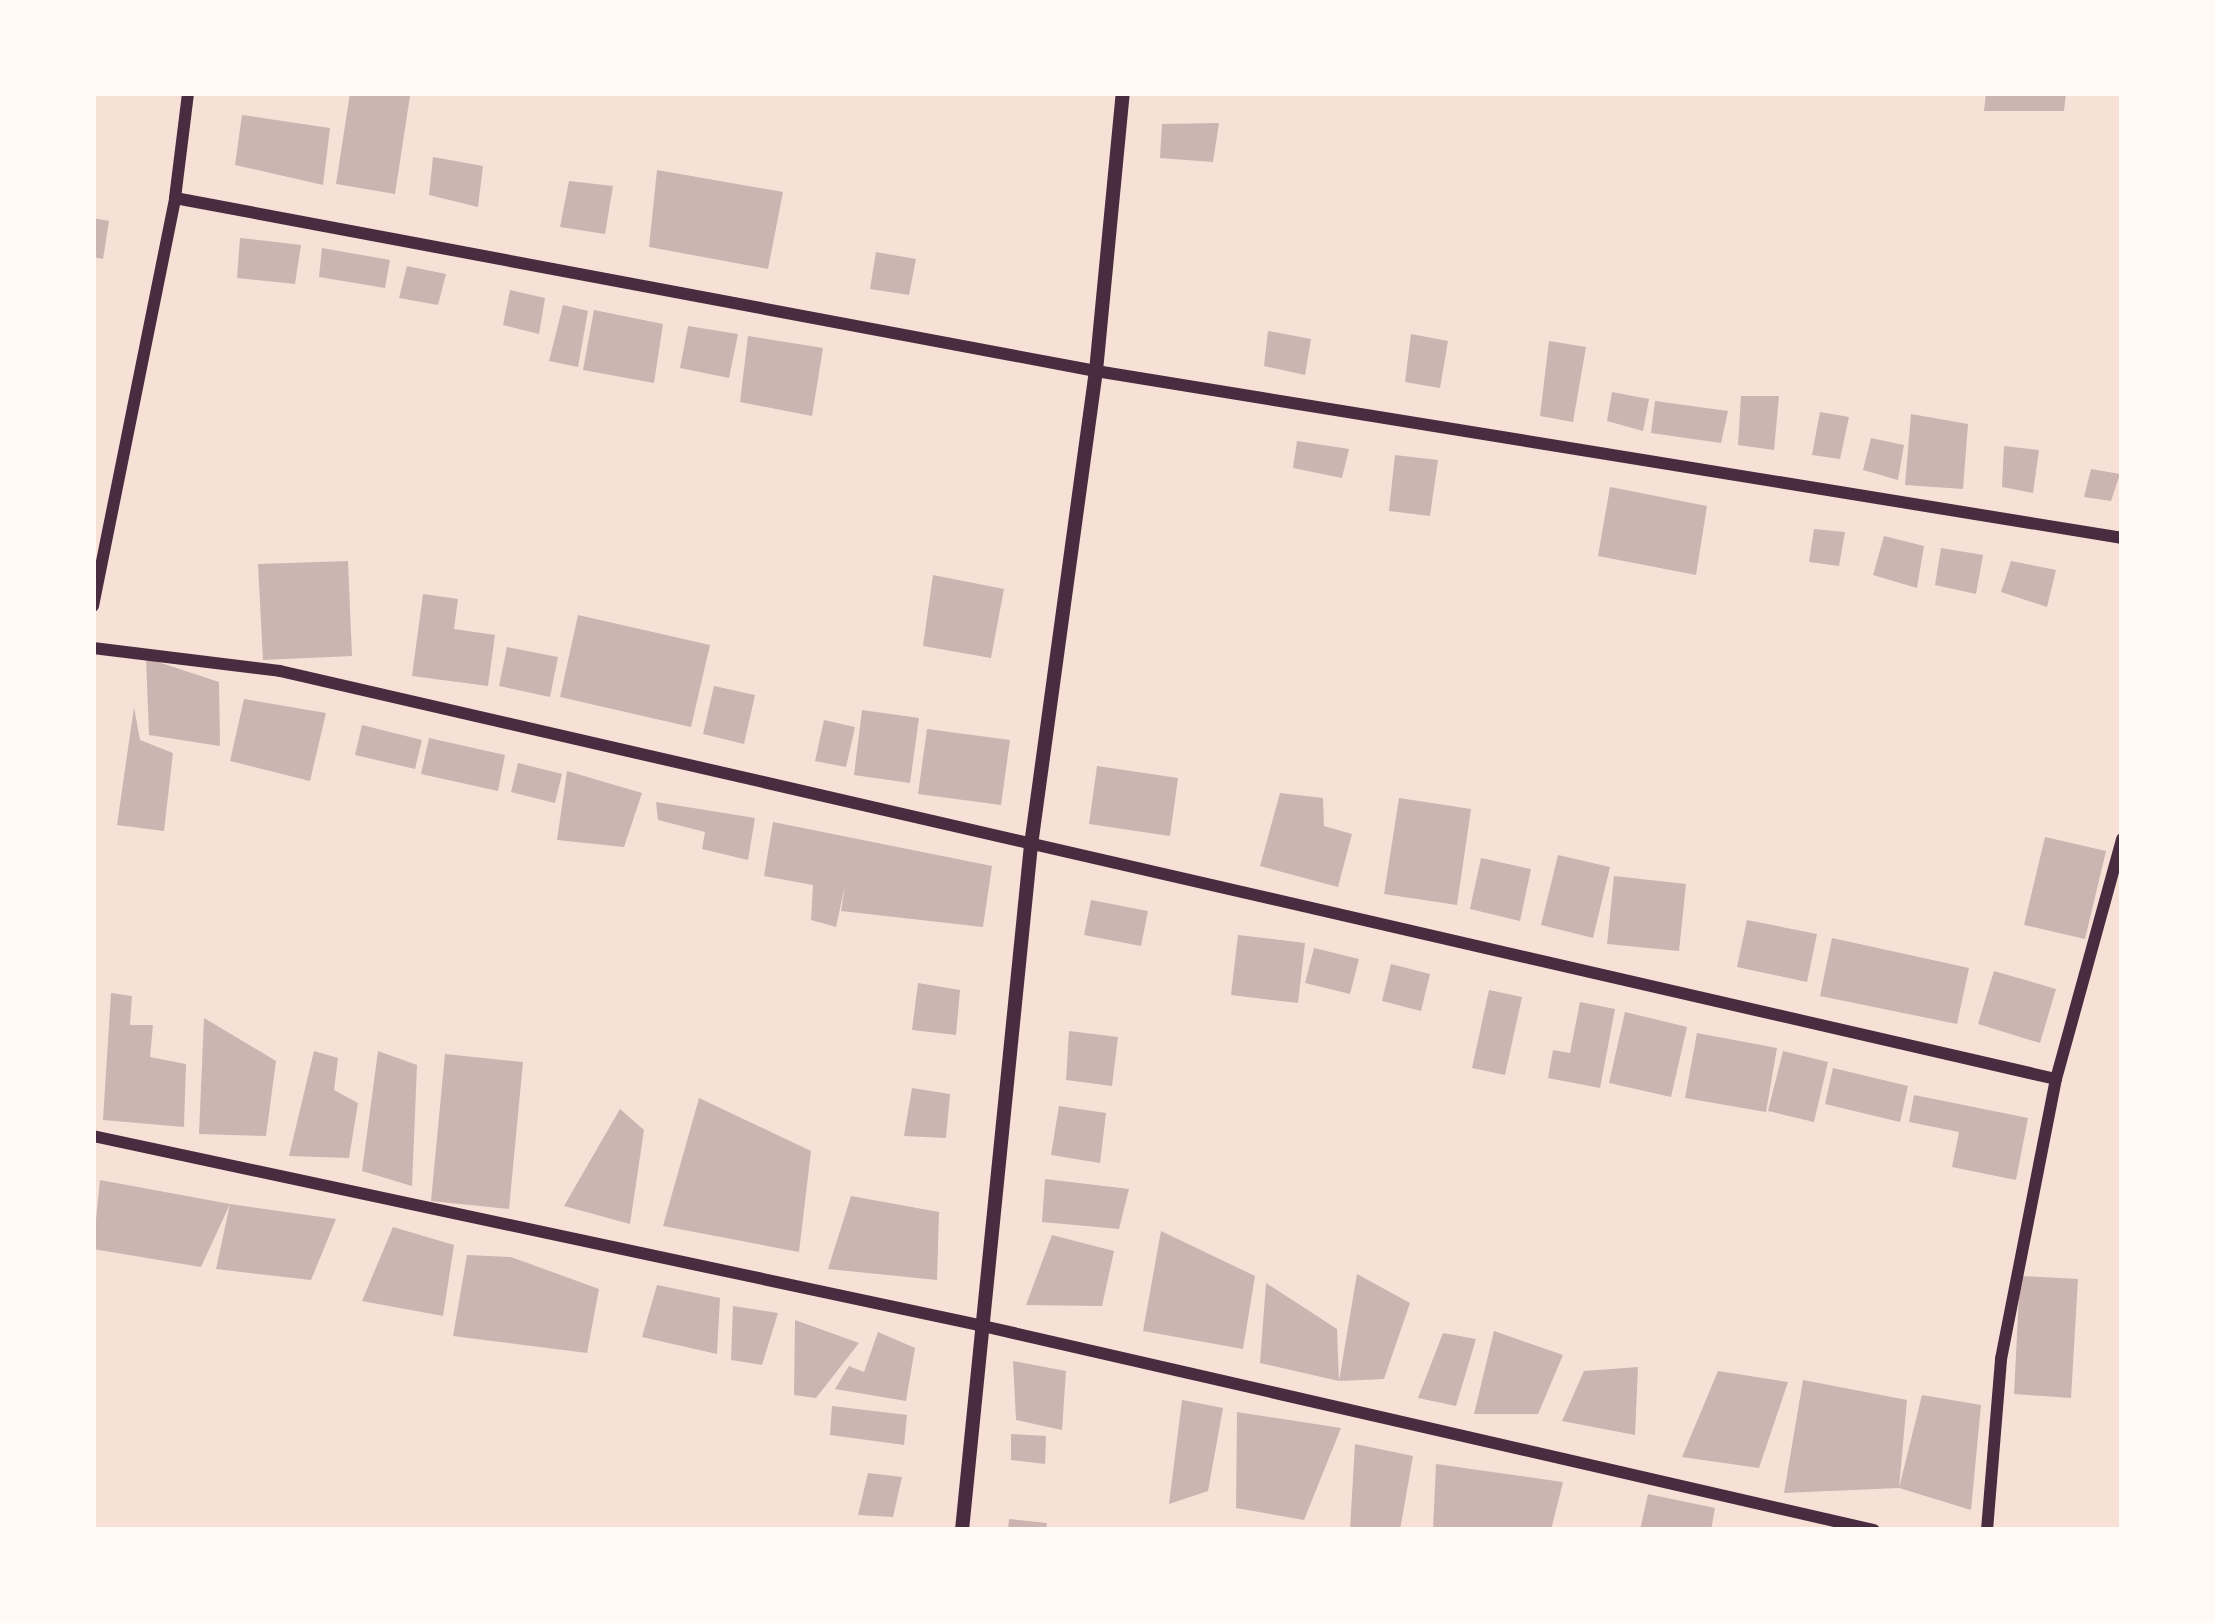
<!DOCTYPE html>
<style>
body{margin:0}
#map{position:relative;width:2215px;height:1623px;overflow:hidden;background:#f7e1d7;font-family:"PT Sans",sans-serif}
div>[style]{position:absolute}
.building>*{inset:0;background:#ccb4b1}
.minor>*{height:12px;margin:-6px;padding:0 6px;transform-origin:6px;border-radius:6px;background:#4a2c40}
.tertiary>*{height:14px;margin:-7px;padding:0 7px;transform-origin:7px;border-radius:7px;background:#4a2c40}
span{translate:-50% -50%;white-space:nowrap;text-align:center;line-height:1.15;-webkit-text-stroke:12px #fffaf5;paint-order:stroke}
.frame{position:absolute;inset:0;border:96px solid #fffaf5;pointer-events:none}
</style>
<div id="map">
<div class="building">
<div style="clip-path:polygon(350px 93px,410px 96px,395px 194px,336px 184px)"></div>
<div style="clip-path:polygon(1986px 93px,2066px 93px,2064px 111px,1984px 111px)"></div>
<div style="clip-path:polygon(242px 115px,330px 128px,323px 185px,235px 165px)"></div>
<div style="clip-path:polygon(1219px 123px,1213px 162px,1160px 158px,1162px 124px)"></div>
<div style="clip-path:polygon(433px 157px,483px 166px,478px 207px,429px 195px)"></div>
<div style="clip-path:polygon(657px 170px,783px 192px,768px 269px,649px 247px)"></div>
<div style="clip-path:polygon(569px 181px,613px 186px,605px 234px,560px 227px)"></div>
<div style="clip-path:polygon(93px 218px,109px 221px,103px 259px,93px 257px)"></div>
<div style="clip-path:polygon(240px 238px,301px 245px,295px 284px,237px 278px)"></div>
<div style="clip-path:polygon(322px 248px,390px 260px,385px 288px,319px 277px)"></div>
<div style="clip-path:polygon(876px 252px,916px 259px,909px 295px,870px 289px)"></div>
<div style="clip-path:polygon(407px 266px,446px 274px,438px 305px,399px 298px)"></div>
<div style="clip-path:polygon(510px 290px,545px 298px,539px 334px,503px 325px)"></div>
<div style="clip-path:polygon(563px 305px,588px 311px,578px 367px,549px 361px)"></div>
<div style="clip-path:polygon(594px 310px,663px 324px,654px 383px,583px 370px)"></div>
<div style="clip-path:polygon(688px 326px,738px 334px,729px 378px,680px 368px)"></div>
<div style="clip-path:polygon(1268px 331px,1311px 339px,1305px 375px,1264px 366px)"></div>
<div style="clip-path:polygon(1411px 334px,1448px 341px,1440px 388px,1405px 382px)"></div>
<div style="clip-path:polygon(748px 336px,823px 348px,812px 416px,740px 402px)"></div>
<div style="clip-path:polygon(1549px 341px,1586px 347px,1573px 422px,1540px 416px)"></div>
<div style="clip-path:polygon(1612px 392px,1649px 399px,1643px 431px,1607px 421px)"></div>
<div style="clip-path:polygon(1741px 396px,1779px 396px,1774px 450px,1738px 445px)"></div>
<div style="clip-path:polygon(1655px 401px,1728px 411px,1721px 443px,1651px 433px)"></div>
<div style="clip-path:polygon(1820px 412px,1849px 417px,1840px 459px,1812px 455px)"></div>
<div style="clip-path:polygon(1911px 414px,1968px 424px,1963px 489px,1905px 485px)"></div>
<div style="clip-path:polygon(1871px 438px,1904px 445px,1898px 480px,1863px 470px)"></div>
<div style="clip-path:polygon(1297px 441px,1349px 449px,1342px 478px,1293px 468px)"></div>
<div style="clip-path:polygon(2004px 446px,2039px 450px,2033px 493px,2002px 487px)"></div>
<div style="clip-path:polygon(1395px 455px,1438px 460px,1430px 516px,1389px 511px)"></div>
<div style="clip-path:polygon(2091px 469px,2120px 474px,2111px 501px,2084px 497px)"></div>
<div style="clip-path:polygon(1610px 487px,1707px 506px,1696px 575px,1598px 556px)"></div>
<div style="clip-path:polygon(1814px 529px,1845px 532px,1839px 566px,1809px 562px)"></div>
<div style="clip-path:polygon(1884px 536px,1924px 546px,1917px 588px,1873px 575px)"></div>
<div style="clip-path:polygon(1941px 548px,1983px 555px,1976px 594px,1935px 585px)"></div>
<div style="clip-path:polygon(348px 561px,352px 656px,263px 660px,258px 564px)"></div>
<div style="clip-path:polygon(2011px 561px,2056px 570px,2047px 607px,2001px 592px)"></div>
<div style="clip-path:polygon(933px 575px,1004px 589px,991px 658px,923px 646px)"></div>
<div style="clip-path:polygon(423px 594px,458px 599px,454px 629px,495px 635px,488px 686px,412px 676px)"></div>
<div style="clip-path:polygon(578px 615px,710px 645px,691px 727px,560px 697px)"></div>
<div style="clip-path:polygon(507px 647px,558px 657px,550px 697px,499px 686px)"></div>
<div style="clip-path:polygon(146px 658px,219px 682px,220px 746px,149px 735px)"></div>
<div style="clip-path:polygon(714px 686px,755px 695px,744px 744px,703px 734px)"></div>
<div style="clip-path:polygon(244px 699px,326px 713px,310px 781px,230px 761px)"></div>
<div style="clip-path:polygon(134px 707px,140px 740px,173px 753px,164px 831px,117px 825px)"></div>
<div style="clip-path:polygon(862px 710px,919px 718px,910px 783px,854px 775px)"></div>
<div style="clip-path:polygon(824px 720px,855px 727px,846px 767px,815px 761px)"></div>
<div style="clip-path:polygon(362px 725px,422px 740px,415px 769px,355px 755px)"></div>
<div style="clip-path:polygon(927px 729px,1010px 740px,1001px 805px,918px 794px)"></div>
<div style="clip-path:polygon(429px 738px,505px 755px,498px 791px,421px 774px)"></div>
<div style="clip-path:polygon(518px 763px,562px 774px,555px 803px,511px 792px)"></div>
<div style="clip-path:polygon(1097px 766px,1178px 778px,1170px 836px,1089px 824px)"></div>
<div style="clip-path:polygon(567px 771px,642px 793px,624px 847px,557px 840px)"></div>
<div style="clip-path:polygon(1280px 793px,1323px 798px,1324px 826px,1352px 834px,1338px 887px,1260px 866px)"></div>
<div style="clip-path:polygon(1399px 798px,1471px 809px,1457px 905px,1384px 894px)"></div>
<div style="clip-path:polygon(656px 802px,755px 818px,748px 860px,702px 849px,705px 832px,658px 820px)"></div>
<div style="clip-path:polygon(773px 822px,992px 866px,983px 927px,841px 911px,845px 885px,836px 927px,811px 920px,813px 885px,764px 876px)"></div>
<div style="clip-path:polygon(2045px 837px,2106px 851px,2085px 939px,2024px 925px)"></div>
<div style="clip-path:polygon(1558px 855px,1610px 867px,1593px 938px,1541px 925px)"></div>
<div style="clip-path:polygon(1481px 858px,1531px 869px,1520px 921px,1470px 909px)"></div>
<div style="clip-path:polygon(1614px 876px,1686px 884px,1679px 951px,1607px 944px)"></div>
<div style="clip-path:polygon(1091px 900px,1148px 911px,1141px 946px,1084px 935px)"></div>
<div style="clip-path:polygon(1747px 920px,1817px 934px,1807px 982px,1737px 967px)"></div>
<div style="clip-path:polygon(1238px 935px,1305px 943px,1298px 1003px,1231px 995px)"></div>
<div style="clip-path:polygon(1832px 938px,1969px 968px,1957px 1024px,1820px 996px)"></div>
<div style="clip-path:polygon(1314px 948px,1359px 959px,1350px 994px,1305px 983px)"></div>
<div style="clip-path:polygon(1391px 964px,1430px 974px,1421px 1011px,1382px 1001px)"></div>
<div style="clip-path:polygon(1994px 971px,2056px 989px,2040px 1043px,1978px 1024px)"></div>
<div style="clip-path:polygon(918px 983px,960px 990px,956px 1035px,912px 1030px)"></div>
<div style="clip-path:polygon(1489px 990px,1522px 997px,1505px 1075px,1472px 1068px)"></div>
<div style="clip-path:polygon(111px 993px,132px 996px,130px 1025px,153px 1025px,150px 1057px,186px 1064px,184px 1127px,103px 1120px)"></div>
<div style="clip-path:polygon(1580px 1002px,1615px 1009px,1600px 1088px,1548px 1078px,1553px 1050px,1570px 1053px)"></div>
<div style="clip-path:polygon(1625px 1012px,1687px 1027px,1671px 1097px,1609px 1083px)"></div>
<div style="clip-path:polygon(204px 1018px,276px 1061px,266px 1136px,199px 1134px)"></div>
<div style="clip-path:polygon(1069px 1031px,1118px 1037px,1112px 1086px,1066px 1080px)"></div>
<div style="clip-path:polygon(1697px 1033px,1777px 1048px,1766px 1112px,1685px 1098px)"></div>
<div style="clip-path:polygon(314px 1051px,338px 1058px,334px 1090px,358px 1103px,349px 1158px,289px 1156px)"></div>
<div style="clip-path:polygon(378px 1051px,417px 1065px,412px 1186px,362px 1171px)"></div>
<div style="clip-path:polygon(1783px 1051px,1828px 1062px,1814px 1122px,1768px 1111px)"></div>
<div style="clip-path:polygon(445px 1054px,523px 1062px,509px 1209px,431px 1201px)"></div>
<div style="clip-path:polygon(1833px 1068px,1908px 1086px,1900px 1122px,1825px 1104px)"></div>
<div style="clip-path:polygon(912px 1088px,950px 1094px,946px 1138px,904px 1136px)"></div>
<div style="clip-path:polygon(1914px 1095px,2028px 1118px,2016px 1180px,1952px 1167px,1959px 1132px,1909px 1122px)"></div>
<div style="clip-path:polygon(699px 1098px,811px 1151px,799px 1252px,663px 1226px)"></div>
<div style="clip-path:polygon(1059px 1106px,1106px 1113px,1100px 1163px,1051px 1155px)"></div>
<div style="clip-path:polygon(620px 1109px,644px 1130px,630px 1224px,564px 1206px)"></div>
<div style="clip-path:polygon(1045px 1179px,1129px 1189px,1119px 1229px,1042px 1222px)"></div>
<div style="clip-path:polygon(100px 1180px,230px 1204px,336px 1219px,311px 1280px,216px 1269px,230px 1204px,201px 1267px,93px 1249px)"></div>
<div style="clip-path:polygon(851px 1196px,939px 1212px,937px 1280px,828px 1269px)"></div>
<div style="clip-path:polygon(393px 1227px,454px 1245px,443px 1316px,362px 1301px)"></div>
<div style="clip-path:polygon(1161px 1231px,1255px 1276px,1243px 1349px,1143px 1331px)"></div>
<div style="clip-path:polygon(1052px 1235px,1114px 1251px,1102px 1306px,1026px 1305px)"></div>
<div style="clip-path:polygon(467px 1255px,511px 1257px,599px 1289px,587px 1353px,453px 1336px)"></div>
<div style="clip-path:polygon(1357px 1274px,1410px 1303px,1384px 1379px,1339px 1381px)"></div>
<div style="clip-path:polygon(2020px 1276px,2078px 1279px,2071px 1398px,2014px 1394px)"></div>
<div style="clip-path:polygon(1266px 1283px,1337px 1329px,1339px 1381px,1260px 1363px)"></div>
<div style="clip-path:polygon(657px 1285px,720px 1298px,717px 1354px,642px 1337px)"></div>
<div style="clip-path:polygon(733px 1306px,778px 1313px,762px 1365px,731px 1360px)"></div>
<div style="clip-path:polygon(795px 1320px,859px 1343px,816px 1398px,794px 1395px)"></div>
<div style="clip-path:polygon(1494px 1331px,1563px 1355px,1538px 1414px,1474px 1414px)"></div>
<div style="clip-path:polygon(878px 1332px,915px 1348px,906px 1401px,835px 1389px,849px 1366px,864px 1372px)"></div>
<div style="clip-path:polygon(1443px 1333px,1476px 1339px,1456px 1406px,1418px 1398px)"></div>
<div style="clip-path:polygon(1013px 1361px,1066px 1371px,1062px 1430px,1016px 1420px)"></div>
<div style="clip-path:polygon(1638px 1367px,1635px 1435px,1562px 1421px,1584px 1371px)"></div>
<div style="clip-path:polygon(1718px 1371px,1788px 1382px,1759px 1468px,1682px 1457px)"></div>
<div style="clip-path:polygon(1803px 1380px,1907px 1400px,1899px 1488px,1922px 1395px,1981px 1405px,1971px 1510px,1899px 1488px,1784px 1493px)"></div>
<div style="clip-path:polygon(1182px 1400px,1223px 1408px,1208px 1491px,1169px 1504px)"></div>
<div style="clip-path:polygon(832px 1406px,907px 1415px,904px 1445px,830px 1435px)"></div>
<div style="clip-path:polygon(1237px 1412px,1341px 1428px,1304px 1520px,1236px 1508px)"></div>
<div style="clip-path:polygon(1011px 1434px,1046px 1436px,1045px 1464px,1011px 1460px)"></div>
<div style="clip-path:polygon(1355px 1444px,1413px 1456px,1400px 1530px,1350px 1530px)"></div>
<div style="clip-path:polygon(1436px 1464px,1563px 1482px,1551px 1530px,1433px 1530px)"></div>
<div style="clip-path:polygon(868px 1473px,902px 1477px,893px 1517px,858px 1515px)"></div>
<div style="clip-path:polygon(1648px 1494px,1715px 1508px,1711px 1530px,1640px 1530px)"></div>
<div style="clip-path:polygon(1009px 1519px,1047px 1523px,1046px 1530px,1008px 1530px)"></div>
</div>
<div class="minor">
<div style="left:175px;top:198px;width:937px;rotate:10.64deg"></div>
<div style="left:1096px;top:371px;width:1040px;rotate:9.24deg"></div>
<div style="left:93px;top:606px;width:416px;rotate:-78.6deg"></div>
<div style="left:175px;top:198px;width:106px;rotate:-82.9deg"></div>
<div style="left:93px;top:648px;width:188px;rotate:7deg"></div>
<div style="left:280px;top:671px;width:1822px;rotate:12.94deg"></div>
<div style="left:93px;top:1136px;width:910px;rotate:12.05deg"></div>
<div style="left:983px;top:1326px;width:914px;rotate:12.9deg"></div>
<div style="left:1987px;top:1530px;width:172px;rotate:-85.3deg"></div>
<div style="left:2001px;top:1359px;width:285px;rotate:-78.9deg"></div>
<div style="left:2056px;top:1079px;width:249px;rotate:-74.6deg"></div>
</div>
<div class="tertiary">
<div style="left:962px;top:1530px;width:688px;rotate:-84.25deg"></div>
<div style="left:1031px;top:845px;width:478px;rotate:-82.2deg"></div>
<div style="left:1096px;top:371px;width:279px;rotate:-84.5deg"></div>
</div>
<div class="frame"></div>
</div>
